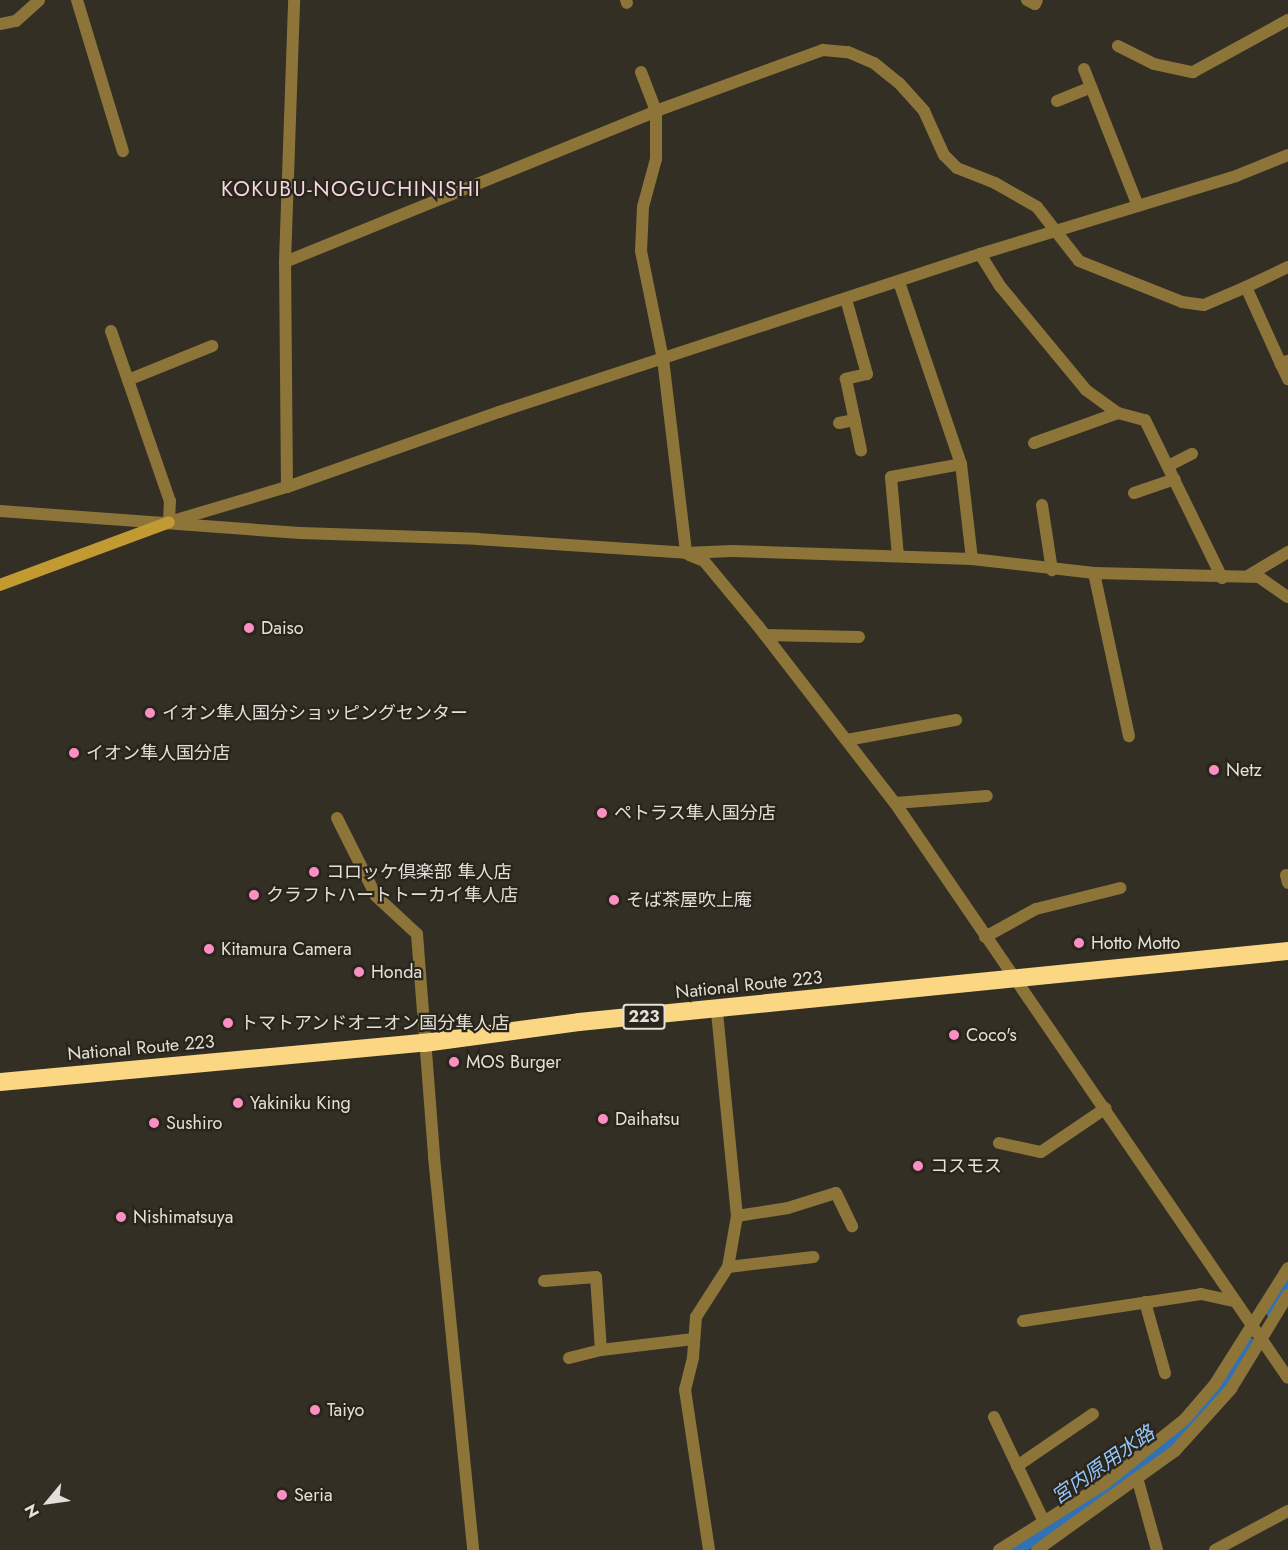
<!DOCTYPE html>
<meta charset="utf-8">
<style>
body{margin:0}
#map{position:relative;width:1288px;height:1550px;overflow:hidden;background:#332f25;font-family:Jost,"Noto Sans JP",sans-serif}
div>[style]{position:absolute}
.canal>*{height:16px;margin:-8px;padding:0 8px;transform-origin:8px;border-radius:8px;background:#2f72b6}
.street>*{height:12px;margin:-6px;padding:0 6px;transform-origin:6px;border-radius:6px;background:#8d7439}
.secondary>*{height:12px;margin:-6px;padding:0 6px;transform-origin:6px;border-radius:6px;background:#c29a32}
.highway>*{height:18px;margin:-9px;padding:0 9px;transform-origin:9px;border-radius:9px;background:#fbd783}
.dots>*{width:16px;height:16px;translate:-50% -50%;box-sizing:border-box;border:3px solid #29251b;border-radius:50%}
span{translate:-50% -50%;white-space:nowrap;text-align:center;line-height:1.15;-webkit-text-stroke:4.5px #29251b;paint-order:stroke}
.shield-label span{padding:2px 4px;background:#29251b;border:2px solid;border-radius:4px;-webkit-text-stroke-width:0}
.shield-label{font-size:16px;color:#e3e0da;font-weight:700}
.poi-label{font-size:18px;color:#e3e0da}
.left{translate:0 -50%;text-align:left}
.street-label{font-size:18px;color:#e3e0da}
.water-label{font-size:20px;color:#94c5fc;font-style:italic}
.quarter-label{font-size:21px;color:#f5d5e3;letter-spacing:1.5px}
.north{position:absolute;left:18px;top:1472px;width:60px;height:60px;-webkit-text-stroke:4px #29251b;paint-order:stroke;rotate:241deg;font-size:16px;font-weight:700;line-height:24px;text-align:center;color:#e3e0da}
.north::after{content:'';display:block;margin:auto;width:21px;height:27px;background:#e3e0da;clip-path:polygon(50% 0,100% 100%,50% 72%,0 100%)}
</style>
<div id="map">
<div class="canal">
<div style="left:1273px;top:1310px;width:30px;rotate:-60deg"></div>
<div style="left:1014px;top:1550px;width:154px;rotate:-32.6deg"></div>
<div style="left:1144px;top:1467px;width:63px;rotate:-41.8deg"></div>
<div style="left:1191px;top:1425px;width:99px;rotate:-52.8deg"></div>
</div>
<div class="street">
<div style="left:77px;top:0;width:158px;rotate:73.1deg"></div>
<div style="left:626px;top:0;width:3px;rotate:72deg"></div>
<div style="left:1027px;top:0;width:9px;rotate:27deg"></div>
<div style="left:1035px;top:4px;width:4px;rotate:-63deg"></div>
<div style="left:0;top:24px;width:16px;rotate:-11deg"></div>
<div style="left:16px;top:21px;width:31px;rotate:-42deg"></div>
<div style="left:1118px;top:46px;width:40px;rotate:26.6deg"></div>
<div style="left:1154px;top:64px;width:40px;rotate:12deg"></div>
<div style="left:1193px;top:72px;width:108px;rotate:-28.7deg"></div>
<div style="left:1084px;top:69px;width:147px;rotate:68.5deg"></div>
<div style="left:641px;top:72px;width:42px;rotate:69deg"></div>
<div style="left:656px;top:111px;width:48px;rotate:90deg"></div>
<div style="left:656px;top:159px;width:50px;rotate:105.2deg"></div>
<div style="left:643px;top:207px;width:44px;rotate:92.6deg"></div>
<div style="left:641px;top:251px;width:110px;rotate:78.5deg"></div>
<div style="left:663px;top:359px;width:195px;rotate:83.2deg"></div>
<div style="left:1057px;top:101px;width:37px;rotate:-22deg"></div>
<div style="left:980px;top:254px;width:38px;rotate:58deg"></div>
<div style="left:1000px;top:286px;width:135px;rotate:50.4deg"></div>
<div style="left:1086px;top:390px;width:39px;rotate:36deg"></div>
<div style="left:1118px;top:413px;width:28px;rotate:15deg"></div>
<div style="left:1145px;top:420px;width:176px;rotate:64deg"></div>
<div style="left:285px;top:262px;width:401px;rotate:-22.1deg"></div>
<div style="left:656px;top:111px;width:178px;rotate:-20.1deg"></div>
<div style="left:823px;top:50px;width:25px;rotate:5deg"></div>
<div style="left:848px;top:52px;width:28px;rotate:23deg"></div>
<div style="left:874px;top:63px;width:32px;rotate:39deg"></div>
<div style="left:899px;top:83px;width:38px;rotate:48deg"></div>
<div style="left:924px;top:111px;width:48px;rotate:65.6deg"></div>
<div style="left:944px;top:155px;width:18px;rotate:45deg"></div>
<div style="left:957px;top:168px;width:41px;rotate:21.5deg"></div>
<div style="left:995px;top:183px;width:48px;rotate:29.7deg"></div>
<div style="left:1037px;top:207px;width:68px;rotate:52.1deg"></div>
<div style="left:1079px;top:261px;width:111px;rotate:21.7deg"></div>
<div style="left:1182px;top:302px;width:22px;rotate:8deg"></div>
<div style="left:1204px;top:305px;width:46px;rotate:-23.2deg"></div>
<div style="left:1246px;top:287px;width:85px;rotate:65.6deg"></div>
<div style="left:899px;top:282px;width:192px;rotate:71.2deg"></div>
<div style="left:961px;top:464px;width:96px;rotate:83.4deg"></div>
<div style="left:1246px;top:287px;width:47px;rotate:-25.5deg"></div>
<div style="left:846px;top:299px;width:78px;rotate:74.4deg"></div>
<div style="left:867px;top:374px;width:22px;rotate:167deg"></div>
<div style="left:846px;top:379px;width:73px;rotate:78.1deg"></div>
<div style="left:111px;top:331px;width:180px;rotate:70.9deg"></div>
<div style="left:170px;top:501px;width:21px;rotate:93deg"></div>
<div style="left:1287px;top:361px;width:7px;rotate:153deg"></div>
<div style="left:1281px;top:364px;width:17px;rotate:65deg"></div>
<div style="left:128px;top:380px;width:91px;rotate:-22deg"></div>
<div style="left:839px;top:423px;width:16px;rotate:-11deg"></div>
<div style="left:1034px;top:443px;width:89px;rotate:-19.7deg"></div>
<div style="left:1168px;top:466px;width:27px;rotate:-27deg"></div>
<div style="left:287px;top:487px;width:225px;rotate:-90.5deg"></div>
<div style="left:285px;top:262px;width:262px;rotate:-88deg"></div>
<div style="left:1134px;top:493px;width:43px;rotate:-18.9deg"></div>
<div style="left:1042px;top:505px;width:66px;rotate:81.3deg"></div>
<div style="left:0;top:511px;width:301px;rotate:4.2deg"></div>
<div style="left:300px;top:533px;width:177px;rotate:1.9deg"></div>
<div style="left:477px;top:539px;width:209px;rotate:3.8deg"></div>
<div style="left:686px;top:553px;width:46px;rotate:-2.5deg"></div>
<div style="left:732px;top:551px;width:240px;rotate:1.9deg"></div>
<div style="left:972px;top:559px;width:123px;rotate:6.5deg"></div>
<div style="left:1094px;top:573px;width:165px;rotate:1.4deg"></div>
<div style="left:1259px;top:577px;width:35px;rotate:35deg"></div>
<div style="left:176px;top:520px;width:116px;rotate:-16.6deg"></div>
<div style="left:287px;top:487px;width:225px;rotate:-19.5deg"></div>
<div style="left:499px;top:412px;width:506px;rotate:-18.18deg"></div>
<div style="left:980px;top:254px;width:268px;rotate:-16.9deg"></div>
<div style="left:1236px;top:176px;width:56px;rotate:-22deg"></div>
<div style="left:689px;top:555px;width:16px;rotate:22deg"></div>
<div style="left:704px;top:561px;width:85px;rotate:50.3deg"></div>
<div style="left:758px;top:626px;width:224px;rotate:52.3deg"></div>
<div style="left:895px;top:803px;width:696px;rotate:55.65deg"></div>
<div style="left:898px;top:556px;width:79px;rotate:-95.1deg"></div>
<div style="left:891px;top:477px;width:71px;rotate:-10.5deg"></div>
<div style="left:1094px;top:573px;width:167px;rotate:77.9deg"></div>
<div style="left:1248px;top:576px;width:47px;rotate:-31deg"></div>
<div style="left:765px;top:635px;width:94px;rotate:1.2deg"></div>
<div style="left:847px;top:740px;width:111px;rotate:-10.4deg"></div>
<div style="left:895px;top:803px;width:92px;rotate:-4.4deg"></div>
<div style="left:337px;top:818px;width:87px;rotate:63.4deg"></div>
<div style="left:376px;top:896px;width:56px;rotate:42.8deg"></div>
<div style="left:417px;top:934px;width:224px;rotate:85.6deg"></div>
<div style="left:434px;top:1157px;width:395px;rotate:84.3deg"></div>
<div style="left:1286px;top:875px;width:8px;rotate:76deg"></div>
<div style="left:985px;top:937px;width:58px;rotate:-28.8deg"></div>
<div style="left:1036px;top:909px;width:87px;rotate:-14deg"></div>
<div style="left:999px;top:1143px;width:43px;rotate:12.1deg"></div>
<div style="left:1041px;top:1152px;width:78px;rotate:-34.1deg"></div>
<div style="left:737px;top:1216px;width:52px;rotate:-8.9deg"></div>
<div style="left:788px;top:1208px;width:50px;rotate:-17.4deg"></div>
<div style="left:836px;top:1193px;width:37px;rotate:64deg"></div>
<div style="left:728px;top:1267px;width:86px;rotate:-6.7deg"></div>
<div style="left:544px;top:1281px;width:52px;rotate:-4.4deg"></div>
<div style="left:596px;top:1277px;width:73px;rotate:86.1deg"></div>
<div style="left:601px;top:1350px;width:93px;rotate:-6.8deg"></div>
<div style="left:1145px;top:1302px;width:74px;rotate:74.3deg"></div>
<div style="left:1023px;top:1321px;width:180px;rotate:-8.6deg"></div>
<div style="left:1201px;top:1294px;width:35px;rotate:12deg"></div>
<div style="left:569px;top:1358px;width:33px;rotate:-14deg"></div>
<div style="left:994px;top:1417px;width:116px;rotate:64.5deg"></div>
<div style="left:1017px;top:1466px;width:92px;rotate:-34.4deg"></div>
<div style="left:1138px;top:1481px;width:72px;rotate:74.6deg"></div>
<div style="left:709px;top:1550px;width:162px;rotate:-98.5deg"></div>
<div style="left:685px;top:1390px;width:34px;rotate:-76deg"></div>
<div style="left:693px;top:1357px;width:40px;rotate:-85.7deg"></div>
<div style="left:696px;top:1317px;width:59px;rotate:-57.4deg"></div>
<div style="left:728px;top:1267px;width:52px;rotate:-80deg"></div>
<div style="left:737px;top:1216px;width:206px;rotate:-95.6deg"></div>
<div style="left:999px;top:1550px;width:124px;rotate:-32.2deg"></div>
<div style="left:1104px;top:1484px;width:104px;rotate:-38.7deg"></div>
<div style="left:1185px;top:1419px;width:46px;rotate:-49.4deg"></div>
<div style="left:1215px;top:1384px;width:137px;rotate:-57.8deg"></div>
<div style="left:1037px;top:1550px;width:170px;rotate:-35.7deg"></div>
<div style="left:1175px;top:1451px;width:84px;rotate:-47.9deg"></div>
<div style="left:1231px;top:1389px;width:110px;rotate:-58.8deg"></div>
<div style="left:1215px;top:1550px;width:83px;rotate:-28.1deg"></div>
</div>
<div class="secondary">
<div style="left:0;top:585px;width:180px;rotate:-20.4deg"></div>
</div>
<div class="highway">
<div style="left:0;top:1082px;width:426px;rotate:-5.3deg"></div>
<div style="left:424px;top:1043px;width:156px;rotate:-7.7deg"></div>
<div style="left:579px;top:1022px;width:713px;rotate:-5.72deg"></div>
</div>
<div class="dots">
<div style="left:249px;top:628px;background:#fb8fc3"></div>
<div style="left:150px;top:713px;background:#fb8fc3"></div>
<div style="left:74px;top:753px;background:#fb8fc3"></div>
<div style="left:1214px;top:770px;background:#fb8fc3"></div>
<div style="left:602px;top:813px;background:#fb8fc3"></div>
<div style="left:314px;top:872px;background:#fb8fc3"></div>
<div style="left:254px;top:895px;background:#fb8fc3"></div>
<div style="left:614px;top:900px;background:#fb8fc3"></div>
<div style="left:1079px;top:943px;background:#fb8fc3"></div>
<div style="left:209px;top:949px;background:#fb8fc3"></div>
<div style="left:359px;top:972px;background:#fb8fc3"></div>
<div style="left:228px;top:1023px;background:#fb8fc3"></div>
<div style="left:954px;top:1035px;background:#fb8fc3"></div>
<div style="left:454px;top:1062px;background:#fb8fc3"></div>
<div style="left:238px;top:1103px;background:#fb8fc3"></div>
<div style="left:603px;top:1119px;background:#fb8fc3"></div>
<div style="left:154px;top:1123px;background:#fb8fc3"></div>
<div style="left:918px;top:1166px;background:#fb8fc3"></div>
<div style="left:121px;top:1217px;background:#fb8fc3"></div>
<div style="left:315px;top:1410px;background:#fb8fc3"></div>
<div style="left:282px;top:1495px;background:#fb8fc3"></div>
</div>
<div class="shield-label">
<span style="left:644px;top:1017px">223</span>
</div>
<div class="poi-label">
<span class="left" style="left:261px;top:628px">Daiso</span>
<span class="left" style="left:162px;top:713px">イオン隼人国分ショッピングセンター</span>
<span class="left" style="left:86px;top:753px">イオン隼人国分店</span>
<span class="left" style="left:1226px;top:770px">Netz</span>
<span class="left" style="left:614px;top:813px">ペトラス隼人国分店</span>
<span class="left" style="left:326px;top:872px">コロッケ倶楽部 隼人店</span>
<span class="left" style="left:266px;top:895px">クラフトハートトーカイ隼人店</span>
<span class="left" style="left:626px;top:900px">そば茶屋吹上庵</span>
<span class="left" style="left:1091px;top:943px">Hotto Motto</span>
<span class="left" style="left:221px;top:949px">Kitamura Camera</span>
<span class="left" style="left:371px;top:972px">Honda</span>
<span class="left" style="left:240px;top:1023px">トマトアンドオニオン国分隼人店</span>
<span class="left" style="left:966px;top:1035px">Coco's</span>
<span class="left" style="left:466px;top:1062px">MOS Burger</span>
<span class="left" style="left:250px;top:1103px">Yakiniku King</span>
<span class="left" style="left:615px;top:1119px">Daihatsu</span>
<span class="left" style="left:166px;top:1123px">Sushiro</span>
<span class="left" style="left:930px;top:1166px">コスモス</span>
<span class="left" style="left:133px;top:1217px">Nishimatsuya</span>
<span class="left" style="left:327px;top:1410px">Taiyo</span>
<span class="left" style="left:294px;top:1495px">Seria</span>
</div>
<div class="street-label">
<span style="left:749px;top:985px;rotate:-6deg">National Route 223</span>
<span style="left:141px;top:1048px;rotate:-5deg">National Route 223</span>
</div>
<div class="water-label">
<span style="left:1103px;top:1465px;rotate:-35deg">宮内原用水路</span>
</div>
<div class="quarter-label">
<span style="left:351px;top:189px">KOKUBU-NOGUCHINISHI</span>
</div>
<div class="north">N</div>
</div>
